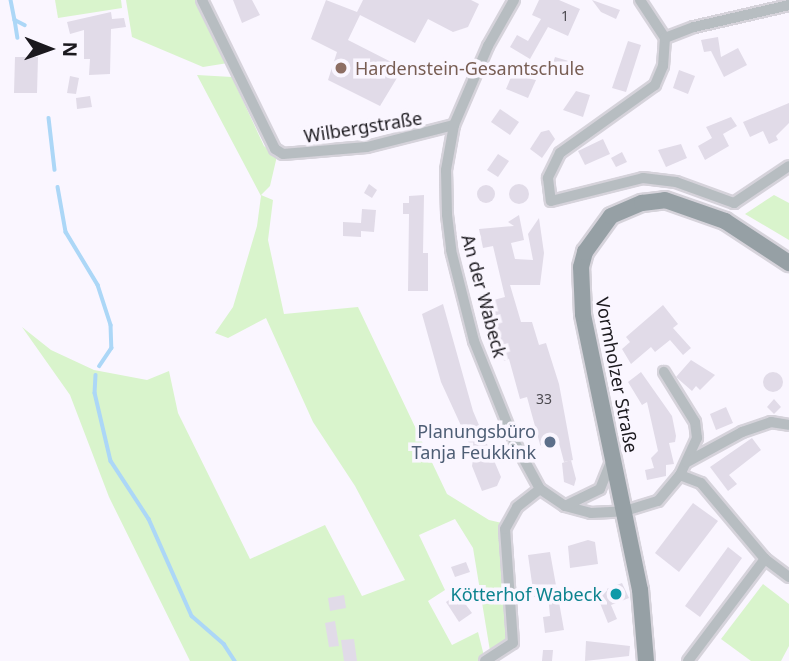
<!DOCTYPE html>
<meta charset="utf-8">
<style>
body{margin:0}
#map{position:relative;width:789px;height:661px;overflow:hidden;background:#faf6ff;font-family:"Noto Sans",sans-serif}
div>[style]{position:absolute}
.green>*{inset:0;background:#d9f4cc}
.stream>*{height:3.5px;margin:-1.75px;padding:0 1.75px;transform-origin:1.75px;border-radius:1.75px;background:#acd7f7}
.building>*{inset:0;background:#e1dbe8}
.round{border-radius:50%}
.roads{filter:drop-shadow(2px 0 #d6d3db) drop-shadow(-2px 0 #d6d3db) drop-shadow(0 2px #d6d3db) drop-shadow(0 -2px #d6d3db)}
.minor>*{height:10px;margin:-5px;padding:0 5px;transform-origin:5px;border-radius:5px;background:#b7bdc1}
.secondary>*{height:16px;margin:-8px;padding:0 8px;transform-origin:8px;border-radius:8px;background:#96a0a5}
.dots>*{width:19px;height:19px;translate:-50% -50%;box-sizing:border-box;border:4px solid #faf6ff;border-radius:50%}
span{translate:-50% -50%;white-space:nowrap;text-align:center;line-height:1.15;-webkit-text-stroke:7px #faf6ff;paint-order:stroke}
.number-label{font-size:14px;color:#4c4a50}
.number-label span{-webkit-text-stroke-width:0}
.education-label{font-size:18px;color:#785e54}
.left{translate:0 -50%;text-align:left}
.street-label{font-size:18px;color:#1b191e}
.service-label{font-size:18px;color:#4e5e75}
.right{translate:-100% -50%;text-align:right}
.culture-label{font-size:18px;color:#0d838f}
.north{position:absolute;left:14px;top:14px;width:70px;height:70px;-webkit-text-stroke:5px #faf6ff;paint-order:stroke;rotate:91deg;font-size:19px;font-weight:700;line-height:28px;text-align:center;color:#1b191e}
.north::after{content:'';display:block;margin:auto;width:24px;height:32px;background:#1b191e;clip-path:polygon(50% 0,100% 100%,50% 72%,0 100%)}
</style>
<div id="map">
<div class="green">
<div style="clip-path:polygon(55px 0,121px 0,122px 8px,58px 18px)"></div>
<div style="clip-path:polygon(126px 0,198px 0,228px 63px,203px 67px,132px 37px)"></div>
<div style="clip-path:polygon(197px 75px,232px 77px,264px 146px,277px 156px,270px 186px,261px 195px,273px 200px,268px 240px,284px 314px,358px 307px,447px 494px,489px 520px,502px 523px,508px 641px,490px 651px,473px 548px,455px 519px,419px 535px,445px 590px,428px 601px,452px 645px,478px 632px,484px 656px,479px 661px,190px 661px,109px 497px,70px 395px,22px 327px,51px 350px,94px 370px,147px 380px,169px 371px,178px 413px,250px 559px,325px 525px,362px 596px,405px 580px,355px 486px,313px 422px,266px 318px,228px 338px,215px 333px,233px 307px,257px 226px,261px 196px)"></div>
<div style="clip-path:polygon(774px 195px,789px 203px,789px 240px,745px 214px)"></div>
<div style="clip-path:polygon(763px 584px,789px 604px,789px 646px,781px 661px,751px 661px,721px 639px)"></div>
</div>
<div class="stream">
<div style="left:11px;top:0;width:20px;rotate:79deg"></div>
<div style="left:15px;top:20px;width:11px;rotate:27deg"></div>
<div style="left:15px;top:20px;width:18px;rotate:81deg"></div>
<div style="left:49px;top:118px;width:52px;rotate:83.4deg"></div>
<div style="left:58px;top:187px;width:46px;rotate:79.9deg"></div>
<div style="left:66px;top:232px;width:62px;rotate:58.9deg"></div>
<div style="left:98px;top:285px;width:42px;rotate:72deg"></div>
<div style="left:111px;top:325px;width:23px;rotate:88deg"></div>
<div style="left:112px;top:348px;width:22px;rotate:124deg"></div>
<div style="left:96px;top:375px;width:18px;rotate:93deg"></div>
<div style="left:95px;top:393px;width:70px;rotate:76.8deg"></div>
<div style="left:111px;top:461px;width:69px;rotate:56.8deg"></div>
<div style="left:149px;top:519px;width:106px;rotate:66.1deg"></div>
<div style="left:192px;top:616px;width:43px;rotate:41.2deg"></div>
<div style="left:224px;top:644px;width:20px;rotate:57deg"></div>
</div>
<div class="building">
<div style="clip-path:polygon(233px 0,252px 0,260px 15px,242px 23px)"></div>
<div style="clip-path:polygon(326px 0,357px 12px,363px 0,471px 0,479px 4px,468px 27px,453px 32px,428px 19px,415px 43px,360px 15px,348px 40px,403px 68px,380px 106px,328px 80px,337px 52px,311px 39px)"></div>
<div style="clip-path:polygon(539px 0,559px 0,580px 9px,568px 36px,548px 27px,530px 59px,510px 47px,517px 35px,528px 41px,541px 19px,532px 15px)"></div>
<div style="clip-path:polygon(592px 0,620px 10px,616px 19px,601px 12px)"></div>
<div style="clip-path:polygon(111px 12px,112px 19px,124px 18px,126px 27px,111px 29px,110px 74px,89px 75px,90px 59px,84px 59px,84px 30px,70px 34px,67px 22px)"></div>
<div style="clip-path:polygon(718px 37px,721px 57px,738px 48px,747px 65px,724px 77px,711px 51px,704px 52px,701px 40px)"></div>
<div style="clip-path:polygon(628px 41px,641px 45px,626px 92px,612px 88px)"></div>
<div style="clip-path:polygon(15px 57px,38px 57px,37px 93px,14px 93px)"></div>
<div style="clip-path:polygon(555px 57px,572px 62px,568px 75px,551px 70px)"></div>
<div style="clip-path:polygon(679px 70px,695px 76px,688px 94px,673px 88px)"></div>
<div style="clip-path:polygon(512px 75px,536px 80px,528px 98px,506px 89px)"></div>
<div style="clip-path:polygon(70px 76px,79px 78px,76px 94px,67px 93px)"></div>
<div style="clip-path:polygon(576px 91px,590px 95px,583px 117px,563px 110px)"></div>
<div style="clip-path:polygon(90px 96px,92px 107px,77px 109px,76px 98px)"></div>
<div style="clip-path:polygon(789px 103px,789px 123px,776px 136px,778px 140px,769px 144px,763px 131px,750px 137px,743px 122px)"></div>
<div style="clip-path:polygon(500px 109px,519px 122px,510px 135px,491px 122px)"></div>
<div style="clip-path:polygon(731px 117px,737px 126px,723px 134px,729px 146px,705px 160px,698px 146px,712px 138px,706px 127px)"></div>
<div style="clip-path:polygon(549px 130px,555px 139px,542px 158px,530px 149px,541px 132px)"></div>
<div style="clip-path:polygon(603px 139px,610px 154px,585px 165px,578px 151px)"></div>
<div style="clip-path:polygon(681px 144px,687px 158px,666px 167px,658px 150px)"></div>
<div style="clip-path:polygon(622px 152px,627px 162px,616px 167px,611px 158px)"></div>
<div style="clip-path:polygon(498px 154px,509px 161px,498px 177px,487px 170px)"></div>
<div style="clip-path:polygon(369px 184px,377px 190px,372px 198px,364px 193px)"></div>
<div class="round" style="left:509px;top:184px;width:20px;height:20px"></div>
<div class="round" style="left:477px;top:185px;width:18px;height:18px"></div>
<div style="clip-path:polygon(424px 195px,423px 253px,428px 253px,428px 291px,408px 291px,409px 214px,403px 214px,403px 203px,409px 203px,409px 196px)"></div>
<div style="clip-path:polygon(362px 209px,376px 210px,374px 232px,361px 231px,361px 237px,343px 236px,343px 222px,361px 223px)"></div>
<div style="clip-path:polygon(519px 215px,524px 240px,511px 243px,515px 259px,533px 260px,528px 234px,539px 218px,544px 253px,540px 285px,510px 285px,521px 322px,532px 322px,539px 345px,546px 343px,559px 384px,573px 460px,564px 462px,559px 443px,541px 448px,527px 397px,520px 399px,509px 359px,504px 361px,490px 301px,505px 297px,493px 246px,483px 248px,479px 229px,514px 226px,508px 222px)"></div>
<div style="clip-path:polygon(443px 304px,473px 411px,501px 477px,497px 486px,482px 491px,472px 466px,474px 454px,441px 382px,422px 314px)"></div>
<div style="clip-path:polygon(663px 305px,678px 324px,673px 328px,691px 348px,683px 355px,670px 340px,655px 352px,651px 347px,631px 364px,622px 349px,630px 342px,626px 337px)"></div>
<div style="clip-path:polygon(691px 360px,715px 375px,700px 390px,696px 386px,692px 391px,676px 377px)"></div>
<div class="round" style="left:763px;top:372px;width:20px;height:20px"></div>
<div style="clip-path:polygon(641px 372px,672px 416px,676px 436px,675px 442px,669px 443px,674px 464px,666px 465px,666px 476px,647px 480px,645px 470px,654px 468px,651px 458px,658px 451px,647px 402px,642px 405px,628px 382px)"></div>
<div style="clip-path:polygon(774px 399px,781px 407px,774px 414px,767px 407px)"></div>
<div style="clip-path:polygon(726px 407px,733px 423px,716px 430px,710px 414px)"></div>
<div style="clip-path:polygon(752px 438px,761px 450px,729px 475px,737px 484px,728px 491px,710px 467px)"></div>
<div style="clip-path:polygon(571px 460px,576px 479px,574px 486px,564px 482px,562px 463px)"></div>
<div style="clip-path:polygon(693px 503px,718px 521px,679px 572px,655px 553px)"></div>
<div style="clip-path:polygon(588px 540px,595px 542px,598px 564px,570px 568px,568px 546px)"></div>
<div style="clip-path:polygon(728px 547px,742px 558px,700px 617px,685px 606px)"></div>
<div style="clip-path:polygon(550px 552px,564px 630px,545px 633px,543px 617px,550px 616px,548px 595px,534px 597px,528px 555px)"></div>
<div style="clip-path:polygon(466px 562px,470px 572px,455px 577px,451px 567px)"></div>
<div style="clip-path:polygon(622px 583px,629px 598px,611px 605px,617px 619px,608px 623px,596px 593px)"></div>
<div style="clip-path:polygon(458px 594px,472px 613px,459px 622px,446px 602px)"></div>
<div style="clip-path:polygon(344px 595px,346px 608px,330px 611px,328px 598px)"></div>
<div style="clip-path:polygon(335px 621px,339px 646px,329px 647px,325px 623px)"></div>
<div style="clip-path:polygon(354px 639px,357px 661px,344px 661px,341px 640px)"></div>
<div style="clip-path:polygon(586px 641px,630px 646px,629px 656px,585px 661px)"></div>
<div style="clip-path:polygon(543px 650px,553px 650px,552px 661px,542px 661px)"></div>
</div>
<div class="roads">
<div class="minor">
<div style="left:202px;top:0;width:166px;rotate:63.9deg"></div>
<div style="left:275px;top:149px;width:9px;rotate:32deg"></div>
<div style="left:283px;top:154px;width:84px;rotate:-4.8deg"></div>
<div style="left:367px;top:147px;width:90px;rotate:-14.2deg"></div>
<div style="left:514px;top:0;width:53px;rotate:119.5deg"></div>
<div style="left:488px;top:46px;width:86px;rotate:113.3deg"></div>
<div style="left:454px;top:125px;width:46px;rotate:100.1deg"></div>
<div style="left:446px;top:170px;width:45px;rotate:88.7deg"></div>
<div style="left:447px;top:215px;width:35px;rotate:83deg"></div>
<div style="left:451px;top:250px;width:94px;rotate:75.8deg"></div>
<div style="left:474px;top:341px;width:110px;rotate:68.1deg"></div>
<div style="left:515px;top:443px;width:52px;rotate:61.5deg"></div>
<div style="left:540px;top:489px;width:30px;rotate:34deg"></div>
<div style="left:565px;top:506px;width:27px;rotate:15deg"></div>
<div style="left:591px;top:513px;width:34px;rotate:-3deg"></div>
<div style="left:625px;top:511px;width:34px;rotate:-17deg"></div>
<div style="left:658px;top:501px;width:34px;rotate:-50deg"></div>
<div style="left:680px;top:475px;width:41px;rotate:-65.3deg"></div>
<div style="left:697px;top:438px;width:16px;rotate:-97deg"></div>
<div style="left:695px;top:422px;width:59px;rotate:-121.8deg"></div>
<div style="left:640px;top:0;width:45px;rotate:56.7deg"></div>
<div style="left:665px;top:38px;width:28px;rotate:94deg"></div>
<div style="left:663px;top:66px;width:21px;rotate:113deg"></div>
<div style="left:655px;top:85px;width:117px;rotate:144.4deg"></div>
<div style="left:560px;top:153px;width:28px;rotate:116deg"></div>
<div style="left:548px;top:178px;width:23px;rotate:83deg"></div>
<div style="left:551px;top:201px;width:95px;rotate:-14deg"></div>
<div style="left:643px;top:178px;width:33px;rotate:7deg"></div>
<div style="left:676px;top:182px;width:62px;rotate:19.9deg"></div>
<div style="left:734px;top:203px;width:66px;rotate:-33.9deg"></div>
<div style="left:665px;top:38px;width:31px;rotate:-21deg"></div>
<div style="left:694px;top:27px;width:98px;rotate:-13deg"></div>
<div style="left:687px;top:462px;width:63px;rotate:-28.6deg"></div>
<div style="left:742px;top:432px;width:31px;rotate:-19deg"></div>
<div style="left:771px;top:422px;width:18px;rotate:9deg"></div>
<div style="left:680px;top:475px;width:22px;rotate:21deg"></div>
<div style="left:701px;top:483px;width:99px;rotate:49.9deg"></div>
<div style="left:765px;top:559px;width:30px;rotate:37deg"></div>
<div style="left:565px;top:506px;width:39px;rotate:-26deg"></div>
<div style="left:600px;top:489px;width:31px;rotate:-68deg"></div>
<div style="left:485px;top:661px;width:33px;rotate:-33deg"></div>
<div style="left:513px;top:643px;width:114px;rotate:-94deg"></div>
<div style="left:505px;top:529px;width:25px;rotate:-61deg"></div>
<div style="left:517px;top:507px;width:29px;rotate:-38deg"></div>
<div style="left:688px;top:661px;width:128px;rotate:-53deg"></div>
</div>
<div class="secondary">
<div style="left:646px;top:661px;width:71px;rotate:-94.8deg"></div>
<div style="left:640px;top:590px;width:282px;rotate:-101.7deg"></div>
<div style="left:583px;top:314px;width:47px;rotate:-92.4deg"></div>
<div style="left:581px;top:267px;width:16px;rotate:-75deg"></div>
<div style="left:585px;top:252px;width:44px;rotate:-54.2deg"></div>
<div style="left:611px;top:216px;width:34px;rotate:-23deg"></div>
<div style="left:642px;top:203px;width:23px;rotate:-7deg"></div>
<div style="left:665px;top:200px;width:64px;rotate:19.3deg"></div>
<div style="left:725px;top:221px;width:77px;rotate:33.3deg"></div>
</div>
</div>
<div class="dots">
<div style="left:341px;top:68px;background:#8d6e63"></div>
<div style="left:550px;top:442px;background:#5c6f8a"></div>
<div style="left:616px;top:594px;background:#0f9aa8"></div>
</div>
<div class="number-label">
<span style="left:565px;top:16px">1</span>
<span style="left:544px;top:399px">33</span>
</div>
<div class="education-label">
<span class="left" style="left:355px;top:68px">Hardenstein-Gesamtschule</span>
</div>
<div class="street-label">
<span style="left:363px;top:127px;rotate:-9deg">Wilbergstraße</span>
<span style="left:484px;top:296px;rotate:75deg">An der Wabeck</span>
<span style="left:617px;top:375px;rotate:79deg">Vormholzer Straße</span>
</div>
<div class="service-label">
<span class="right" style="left:536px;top:442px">Planungsbüro<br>Tanja Feukkink</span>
</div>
<div class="culture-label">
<span class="right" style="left:602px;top:594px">Kötterhof Wabeck</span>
</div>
<div class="north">N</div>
</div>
